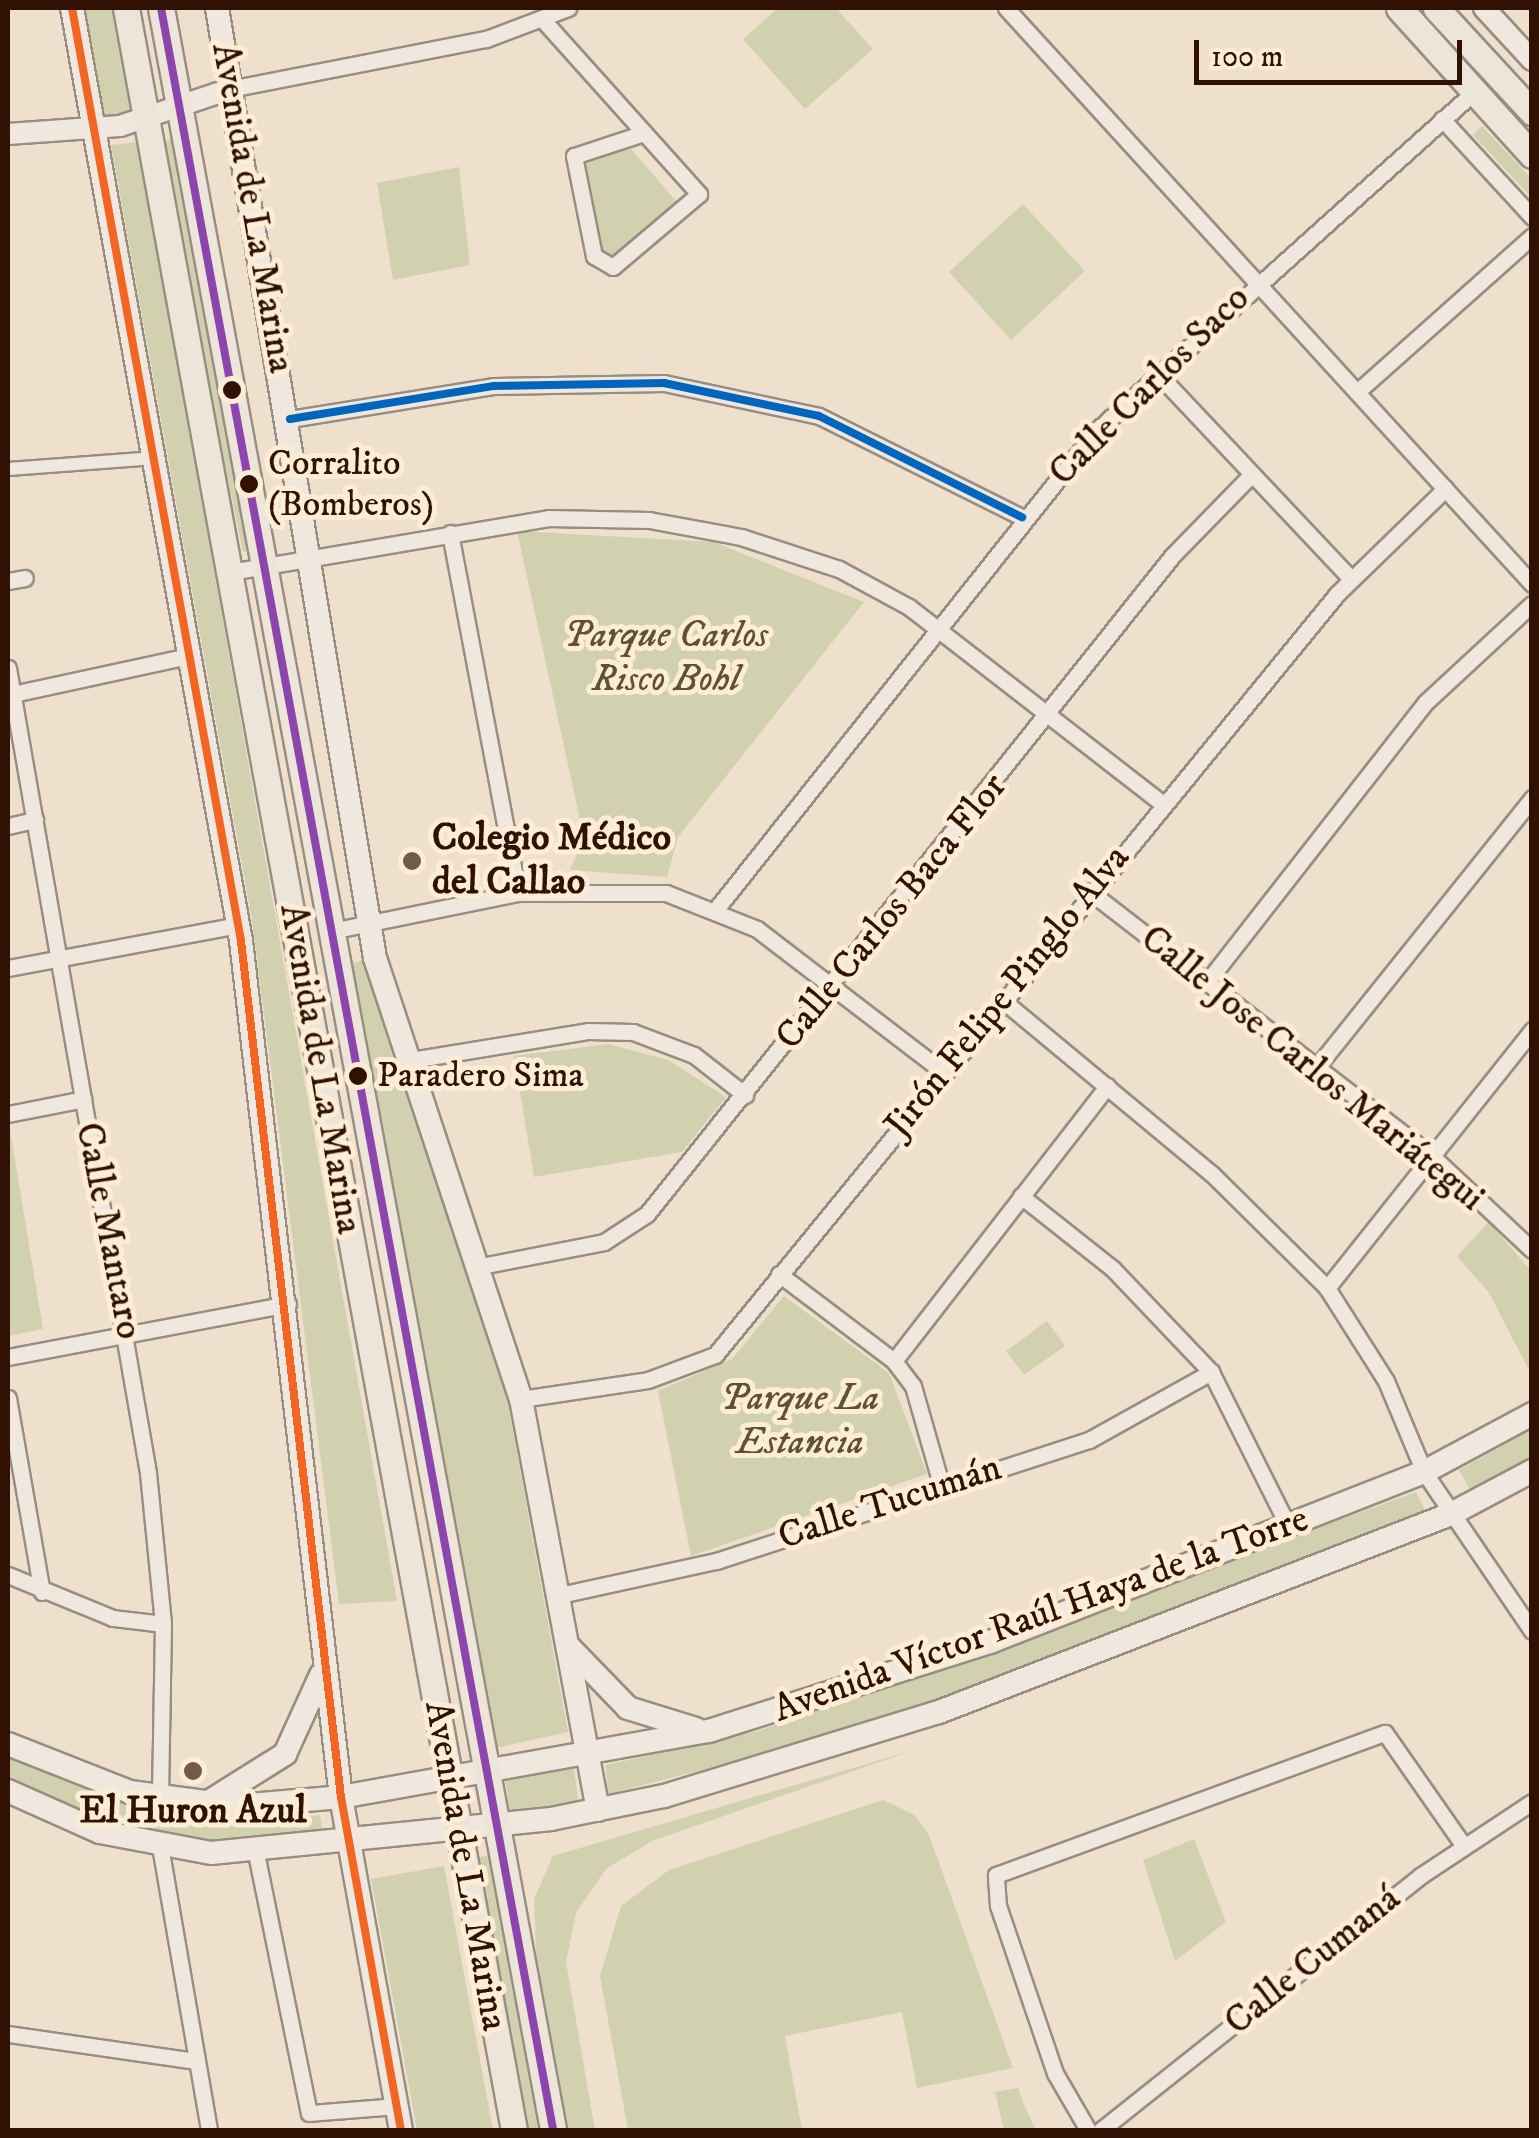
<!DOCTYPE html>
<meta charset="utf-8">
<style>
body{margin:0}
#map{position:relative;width:1539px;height:2138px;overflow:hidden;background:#eee0cd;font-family:"IM FELL DW Pica",serif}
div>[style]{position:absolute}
.green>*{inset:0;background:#d1d1af}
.roads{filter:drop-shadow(2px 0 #998d81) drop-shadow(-2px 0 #998d81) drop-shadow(0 2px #998d81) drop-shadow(0 -2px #998d81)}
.pedestrian>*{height:12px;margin:-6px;padding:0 6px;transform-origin:6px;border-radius:6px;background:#f0e8df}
.minor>*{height:15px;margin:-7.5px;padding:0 7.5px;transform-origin:7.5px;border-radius:7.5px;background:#f0e8df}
.tertiary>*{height:20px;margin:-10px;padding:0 10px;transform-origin:10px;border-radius:10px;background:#f0e8df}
.secondary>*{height:22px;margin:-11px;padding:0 11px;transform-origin:11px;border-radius:11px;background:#f0e8df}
.primary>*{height:25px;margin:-12.5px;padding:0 12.5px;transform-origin:12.5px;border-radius:12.5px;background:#ede5da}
.bus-1>*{height:8px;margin:-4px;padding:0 4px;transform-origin:4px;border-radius:4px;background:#8e44ad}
.bus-2>*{height:8px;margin:-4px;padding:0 4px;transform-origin:4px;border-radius:4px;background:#f26522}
.bus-3>*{height:8px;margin:-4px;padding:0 4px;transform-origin:4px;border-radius:4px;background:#0065bd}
.dots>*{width:28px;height:28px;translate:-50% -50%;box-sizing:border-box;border:5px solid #fdedd5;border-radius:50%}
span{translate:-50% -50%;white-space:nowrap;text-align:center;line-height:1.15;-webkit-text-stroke:10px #fdedd5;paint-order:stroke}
.bus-label{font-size:36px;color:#301104}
.left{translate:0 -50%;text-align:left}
.street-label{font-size:38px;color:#301104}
.park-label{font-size:38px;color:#605037;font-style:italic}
.poi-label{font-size:38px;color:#301104;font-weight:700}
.frame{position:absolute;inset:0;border:10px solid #301104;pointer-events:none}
.scale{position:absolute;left:1194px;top:40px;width:268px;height:45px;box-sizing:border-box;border:5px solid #301104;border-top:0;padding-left:12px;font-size:30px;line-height:35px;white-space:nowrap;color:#301104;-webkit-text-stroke:8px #fdedd5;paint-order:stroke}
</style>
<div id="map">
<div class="green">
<div style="clip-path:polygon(83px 8px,113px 8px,133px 112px,103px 115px)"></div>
<div style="clip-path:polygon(778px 8px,836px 8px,873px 49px,805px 109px,743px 39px)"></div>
<div style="clip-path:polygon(1482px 126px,1531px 178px,1531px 197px,1473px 135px)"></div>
<div style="clip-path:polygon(177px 136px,254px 549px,243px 552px,159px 144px)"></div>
<div style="clip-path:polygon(138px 142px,397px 1601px,339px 1604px,252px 920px,111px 145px)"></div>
<div style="clip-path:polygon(631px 149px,677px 202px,617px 259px,602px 255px,585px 160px)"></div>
<div style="clip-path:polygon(459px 167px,470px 265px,393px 280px,377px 183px)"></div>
<div style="clip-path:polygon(1023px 204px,1085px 271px,1011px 340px,949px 272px)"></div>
<div style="clip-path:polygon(517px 531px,714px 542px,864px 602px,678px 837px,667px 877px,570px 870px,584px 838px)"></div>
<div style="clip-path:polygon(364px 959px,506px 1393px,568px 1732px,495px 1748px,348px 966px)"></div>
<div style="clip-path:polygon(608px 1044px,668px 1060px,726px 1097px,682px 1152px,534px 1177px,514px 1056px)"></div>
<div style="clip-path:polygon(10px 1130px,43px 1329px,8px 1336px,8px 1131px)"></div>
<div style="clip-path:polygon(1489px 1222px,1531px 1271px,1531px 1374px,1489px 1293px,1457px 1256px)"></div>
<div style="clip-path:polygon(784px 1296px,889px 1373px,927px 1474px,691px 1556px,658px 1391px,732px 1359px)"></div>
<div style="clip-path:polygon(1047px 1321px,1065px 1346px,1024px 1375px,1006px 1351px)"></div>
<div style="clip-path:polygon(1531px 1430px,1531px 1457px,1470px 1490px,1459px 1470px)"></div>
<div style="clip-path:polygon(1416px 1492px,1425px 1510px,1066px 1655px,838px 1735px,608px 1794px,606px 1765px,758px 1731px)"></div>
<div style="clip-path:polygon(911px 1751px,652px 1841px,606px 1869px,576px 1913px,566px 1962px,595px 2130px,566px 2130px,537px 1976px,534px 1899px,553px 1856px)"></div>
<div style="clip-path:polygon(8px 1753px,104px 1798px,172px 1817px,240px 1824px,320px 1815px,323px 1834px,194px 1845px,114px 1826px,8px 1780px)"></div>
<div style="clip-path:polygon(574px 1769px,579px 1804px,510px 1813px,505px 1778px)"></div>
<div style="clip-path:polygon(883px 1800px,915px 1815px,929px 1835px,1013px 2068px,917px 2088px,902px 2012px,785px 2036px,802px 2130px,628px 2130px,600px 1976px,621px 1906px,669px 1870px)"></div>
<div style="clip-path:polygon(1194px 1839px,1226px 1922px,1175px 1961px,1143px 1860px)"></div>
<div style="clip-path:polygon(488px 1855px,491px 1860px,541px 2130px,529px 2130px,516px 2100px,474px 1859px)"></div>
<div style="clip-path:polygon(444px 1866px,493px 2130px,417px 2130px,371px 1879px)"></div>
<div style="clip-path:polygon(1018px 2088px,1025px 2107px,1036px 2130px,1004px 2130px,995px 2092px)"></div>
</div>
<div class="roads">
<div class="pedestrian">
<div style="left:8px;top:469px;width:145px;rotate:-4.3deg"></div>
</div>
<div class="minor">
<div style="left:1006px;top:8px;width:780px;rotate:47.6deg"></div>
<div style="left:543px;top:20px;width:234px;rotate:48.1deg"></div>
<div style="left:699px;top:194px;width:113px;rotate:139.7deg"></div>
<div style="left:613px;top:267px;width:22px;rotate:-150deg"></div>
<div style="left:594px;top:256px;width:102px;rotate:-101.3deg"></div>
<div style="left:574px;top:156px;width:74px;rotate:-18.2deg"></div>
<div style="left:230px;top:89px;width:261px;rotate:-11.1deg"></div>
<div style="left:486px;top:39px;width:88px;rotate:-20.7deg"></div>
<div style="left:1442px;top:119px;width:133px;rotate:47.4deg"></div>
<div style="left:1157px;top:373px;width:283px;rotate:46.7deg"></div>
<div style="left:1357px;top:392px;width:234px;rotate:-41.7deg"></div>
<div style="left:290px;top:419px;width:207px;rotate:-9.2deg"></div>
<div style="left:494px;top:386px;width:170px;rotate:-1deg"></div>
<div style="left:664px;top:383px;width:158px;rotate:12deg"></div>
<div style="left:819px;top:416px;width:227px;rotate:26.5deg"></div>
<div style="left:450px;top:533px;width:366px;rotate:79.3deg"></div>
<div style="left:230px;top:572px;width:323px;rotate:-9.6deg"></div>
<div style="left:548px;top:518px;width:101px;rotate:1.1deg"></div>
<div style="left:649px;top:520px;width:94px;rotate:10.5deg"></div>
<div style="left:741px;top:537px;width:103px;rotate:18.1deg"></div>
<div style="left:839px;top:569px;width:80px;rotate:28.5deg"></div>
<div style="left:909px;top:607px;width:320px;rotate:37.8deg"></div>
<div style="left:8px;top:581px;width:17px;rotate:-10deg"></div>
<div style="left:8px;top:668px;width:817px;rotate:80.13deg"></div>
<div style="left:148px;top:1473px;width:152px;rotate:84.3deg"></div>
<div style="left:163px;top:1624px;width:175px;rotate:91deg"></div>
<div style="left:8px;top:695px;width:184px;rotate:-12.2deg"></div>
<div style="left:8px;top:826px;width:28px;rotate:-13deg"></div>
<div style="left:1089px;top:891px;width:433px;rotate:37.7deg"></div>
<div style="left:1432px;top:1156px;width:137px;rotate:43.2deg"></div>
<div style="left:717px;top:908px;width:611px;rotate:-51.52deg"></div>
<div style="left:1097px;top:430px;width:508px;rotate:-41.89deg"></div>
<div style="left:331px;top:931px;width:191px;rotate:-11.5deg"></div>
<div style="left:518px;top:893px;width:148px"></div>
<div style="left:666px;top:893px;width:98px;rotate:21.6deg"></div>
<div style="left:757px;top:929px;width:233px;rotate:37.5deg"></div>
<div style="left:8px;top:968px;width:233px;rotate:-10.6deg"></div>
<div style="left:1207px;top:982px;width:355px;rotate:-52deg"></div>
<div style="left:1426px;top:702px;width:144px;rotate:-42.8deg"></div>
<div style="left:1001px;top:999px;width:274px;rotate:39.7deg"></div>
<div style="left:1212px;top:1174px;width:162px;rotate:44.7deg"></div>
<div style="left:1327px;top:1288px;width:110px;rotate:57.6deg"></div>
<div style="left:1386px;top:1381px;width:99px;rotate:67.3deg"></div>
<div style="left:1424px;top:1472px;width:192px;rotate:55.8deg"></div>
<div style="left:405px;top:1061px;width:185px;rotate:-9.3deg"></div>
<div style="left:588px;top:1031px;width:45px;rotate:1.3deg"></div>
<div style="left:633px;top:1032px;width:65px;rotate:20.7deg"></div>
<div style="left:694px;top:1055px;width:65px;rotate:38.1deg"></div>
<div style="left:1316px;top:1068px;width:346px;rotate:-51.3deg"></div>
<div style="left:8px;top:1114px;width:77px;rotate:-11.2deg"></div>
<div style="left:1021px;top:1196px;width:117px;rotate:38.4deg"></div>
<div style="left:1113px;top:1269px;width:142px;rotate:46.4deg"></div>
<div style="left:1211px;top:1372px;width:172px;rotate:63.4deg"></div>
<div style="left:481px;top:1266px;width:125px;rotate:-11deg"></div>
<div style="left:604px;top:1242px;width:51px;rotate:-33.1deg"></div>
<div style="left:647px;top:1214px;width:842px;rotate:-51.41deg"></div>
<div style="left:1172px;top:556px;width:113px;rotate:-45.7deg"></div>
<div style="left:779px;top:1274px;width:144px;rotate:37.1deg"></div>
<div style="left:894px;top:1361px;width:31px;rotate:53deg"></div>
<div style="left:913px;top:1386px;width:102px;rotate:74.1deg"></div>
<div style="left:1327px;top:1288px;width:330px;rotate:-51.5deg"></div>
<div style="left:8px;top:1357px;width:285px;rotate:-10.7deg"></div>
<div style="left:894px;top:1361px;width:348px;rotate:-52.2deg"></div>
<div style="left:8px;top:1398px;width:197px;rotate:80.1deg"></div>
<div style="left:521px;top:1399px;width:128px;rotate:-8.5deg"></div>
<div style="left:648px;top:1380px;width:72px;rotate:-20.5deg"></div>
<div style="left:715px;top:1355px;width:983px;rotate:-50.74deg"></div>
<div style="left:1337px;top:594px;width:151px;rotate:-44.2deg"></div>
<div style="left:8px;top:1575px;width:113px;rotate:22.3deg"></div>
<div style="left:113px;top:1618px;width:50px;rotate:6.8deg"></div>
<div style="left:555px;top:1596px;width:165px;rotate:-12.3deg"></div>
<div style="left:716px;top:1561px;width:392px;rotate:-18deg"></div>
<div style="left:1089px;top:1440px;width:140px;rotate:-29.1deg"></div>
<div style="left:160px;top:1846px;width:288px;rotate:80.2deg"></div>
<div style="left:256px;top:1853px;width:265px;rotate:78.5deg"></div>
<div style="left:309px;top:2113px;width:87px;rotate:-4.6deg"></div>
<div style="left:8px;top:2034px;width:190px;rotate:8.2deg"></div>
<div style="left:1088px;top:2130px;width:66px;rotate:-120.1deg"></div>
<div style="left:1055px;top:2073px;width:176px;rotate:-108.8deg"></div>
<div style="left:998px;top:1906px;width:31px;rotate:-94deg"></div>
<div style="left:996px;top:1875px;width:414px;rotate:-20.1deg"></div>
<div style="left:1385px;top:1733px;width:136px;rotate:55.1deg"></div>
<div style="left:1101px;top:2130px;width:408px;rotate:-38.5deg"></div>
<div style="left:1420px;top:1876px;width:134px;rotate:-33.5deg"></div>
</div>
<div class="tertiary">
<div style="left:1484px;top:8px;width:71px;rotate:47.3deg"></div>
<div style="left:8px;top:134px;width:112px;rotate:-4.1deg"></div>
<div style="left:120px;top:126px;width:116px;rotate:-18.6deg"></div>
</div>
<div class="secondary">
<div style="left:72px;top:8px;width:948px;rotate:79.73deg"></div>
<div style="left:241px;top:941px;width:862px;rotate:83.34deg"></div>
<div style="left:341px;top:1797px;width:338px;rotate:79.8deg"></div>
<div style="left:217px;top:8px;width:963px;rotate:80.56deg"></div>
<div style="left:375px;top:958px;width:465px;rotate:71.7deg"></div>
<div style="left:521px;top:1399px;width:418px;rotate:79.4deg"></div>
<div style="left:568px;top:1646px;width:86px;rotate:45.9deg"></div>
<div style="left:628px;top:1708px;width:71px;rotate:17.2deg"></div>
<div style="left:8px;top:1744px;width:131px;rotate:21.5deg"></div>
<div style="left:130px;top:1792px;width:108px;rotate:7.5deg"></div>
<div style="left:237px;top:1806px;width:104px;rotate:-4.9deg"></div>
<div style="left:341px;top:1797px;width:374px;rotate:-10.2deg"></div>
<div style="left:709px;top:1731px;width:295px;rotate:-17.6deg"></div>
<div style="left:990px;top:1642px;width:466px;rotate:-21.4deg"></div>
<div style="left:1424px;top:1472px;width:123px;rotate:-28.2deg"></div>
<div style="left:8px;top:1791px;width:101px;rotate:24deg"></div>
<div style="left:100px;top:1832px;width:113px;rotate:10.7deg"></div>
<div style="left:211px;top:1853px;width:342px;rotate:-5.7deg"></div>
<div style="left:551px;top:1819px;width:115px;rotate:-11.5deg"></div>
<div style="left:664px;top:1796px;width:288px;rotate:-17deg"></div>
<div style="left:939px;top:1712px;width:549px;rotate:-21.14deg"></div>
<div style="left:1451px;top:1514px;width:92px;rotate:-28deg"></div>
<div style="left:210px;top:1801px;width:89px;rotate:-32.1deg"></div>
<div style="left:285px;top:1754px;width:87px;rotate:-65.5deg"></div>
</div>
<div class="primary">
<div style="left:126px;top:8px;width:2157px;rotate:79.64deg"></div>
<div style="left:161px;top:8px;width:2158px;rotate:79.53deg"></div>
<div style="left:1399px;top:8px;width:198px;rotate:47.9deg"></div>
<div style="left:1436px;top:8px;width:142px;rotate:47.3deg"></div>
</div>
</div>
<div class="bus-1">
<div style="left:161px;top:8px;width:2158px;rotate:79.53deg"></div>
</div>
<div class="bus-2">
<div style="left:72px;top:8px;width:948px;rotate:79.73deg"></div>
<div style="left:241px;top:941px;width:862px;rotate:83.34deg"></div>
<div style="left:341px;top:1797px;width:338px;rotate:79.8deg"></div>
</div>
<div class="bus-3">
<div style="left:290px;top:419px;width:207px;rotate:-9.2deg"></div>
<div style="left:494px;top:386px;width:170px;rotate:-1deg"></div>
<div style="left:664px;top:383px;width:158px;rotate:12deg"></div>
<div style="left:819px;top:416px;width:227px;rotate:26.5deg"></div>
</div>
<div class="dots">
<div style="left:232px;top:390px;background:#301104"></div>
<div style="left:249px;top:484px;background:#301104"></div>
<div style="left:412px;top:861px;background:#72594a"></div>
<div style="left:358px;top:1076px;background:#301104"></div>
<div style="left:193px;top:1771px;background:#72594a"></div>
</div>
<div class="bus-label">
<span class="left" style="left:268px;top:484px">Corralito<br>(Bomberos)</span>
<span class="left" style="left:377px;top:1076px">Paradero Sima</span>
</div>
<div class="street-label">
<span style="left:252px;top:208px;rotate:80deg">Avenida de La Marina</span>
<span style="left:1150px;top:386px;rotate:-45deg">Calle Carlos Saco</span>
<span style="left:892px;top:912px;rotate:-51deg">Calle Carlos Baca Flor</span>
<span style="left:1008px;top:992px;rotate:-51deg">Jirón Felipe Pinglo Alva</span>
<span style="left:320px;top:1069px;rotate:80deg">Avenida de La Marina</span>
<span style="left:1312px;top:1069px;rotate:39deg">Calle Jose Carlos Mariátegui</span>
<span style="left:108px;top:1231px;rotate:79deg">Calle Mantaro</span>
<span style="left:890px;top:1503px;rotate:-18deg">Calle Tucumán</span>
<span style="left:1041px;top:1615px;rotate:-20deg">Avenida Víctor Raúl Haya de la Torre</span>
<span style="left:465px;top:1866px;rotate:80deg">Avenida de La Marina</span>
<span style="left:1313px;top:1961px;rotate:-39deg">Calle Cumaná</span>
</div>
<div class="park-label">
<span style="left:666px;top:658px">Parque Carlos<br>Risco Bohl</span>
<span style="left:800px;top:1421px">Parque La<br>Estancia</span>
</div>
<div class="poi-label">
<span class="left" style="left:432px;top:861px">Colegio Médico<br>del Callao</span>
<span style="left:193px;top:1812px">El Huron Azul</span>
</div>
<div class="frame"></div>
<div class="scale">100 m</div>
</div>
